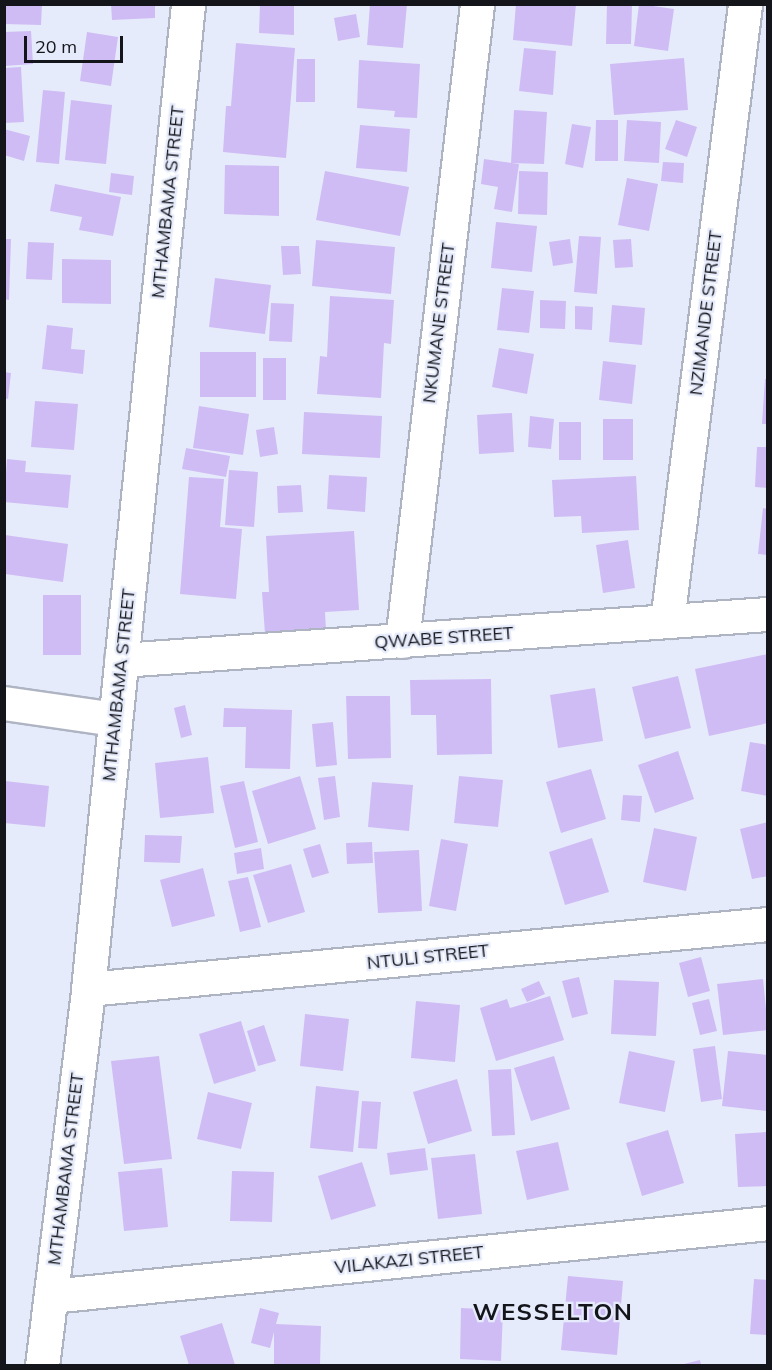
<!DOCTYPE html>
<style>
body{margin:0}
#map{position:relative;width:772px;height:1370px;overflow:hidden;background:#e6ebfb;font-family:Mulish,sans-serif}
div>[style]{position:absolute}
.building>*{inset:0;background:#cfbcf4}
.roads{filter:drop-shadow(2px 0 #afb4c3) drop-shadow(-2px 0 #afb4c3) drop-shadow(0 2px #afb4c3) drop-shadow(0 -2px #afb4c3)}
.minor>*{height:33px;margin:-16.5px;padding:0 16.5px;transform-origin:16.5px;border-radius:16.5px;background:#fff}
span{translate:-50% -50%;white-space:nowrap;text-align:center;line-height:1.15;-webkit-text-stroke:4.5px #e6ebfb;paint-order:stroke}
.street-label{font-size:18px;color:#14151b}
.district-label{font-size:24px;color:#14151b;font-weight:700;letter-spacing:1.5px}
.frame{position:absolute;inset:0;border:6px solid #14151b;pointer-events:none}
.scale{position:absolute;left:24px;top:36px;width:99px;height:27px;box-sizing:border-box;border:3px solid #14151b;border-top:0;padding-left:8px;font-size:18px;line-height:21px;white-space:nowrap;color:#14151b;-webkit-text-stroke:4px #e6ebfb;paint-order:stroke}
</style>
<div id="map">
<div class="building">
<div style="clip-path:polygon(4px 4px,42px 4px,41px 25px,4px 24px)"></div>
<div style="clip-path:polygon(111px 4px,155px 4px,155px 18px,112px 20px)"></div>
<div style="clip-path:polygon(260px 4px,294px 4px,294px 35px,259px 33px)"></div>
<div style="clip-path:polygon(370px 4px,407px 4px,403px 48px,367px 45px)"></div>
<div style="clip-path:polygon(516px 4px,576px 4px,572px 46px,513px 40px)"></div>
<div style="clip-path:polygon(607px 4px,632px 4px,631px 44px,606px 44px)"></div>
<div style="clip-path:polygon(639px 4px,674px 9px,668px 51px,634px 46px)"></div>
<div style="clip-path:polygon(356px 14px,360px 37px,338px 41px,334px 18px)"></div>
<div style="clip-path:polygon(31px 31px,33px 64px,4px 66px,4px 32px)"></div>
<div style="clip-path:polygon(87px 32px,118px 37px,111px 86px,80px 81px)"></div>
<div style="clip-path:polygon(236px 43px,295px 48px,286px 158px,223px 152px,226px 106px,231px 106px)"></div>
<div style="clip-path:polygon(524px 48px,556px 51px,553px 95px,519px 91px)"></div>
<div style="clip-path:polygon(684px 58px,688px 110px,614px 115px,610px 64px)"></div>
<div style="clip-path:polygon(297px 59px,315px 59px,315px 102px,296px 102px)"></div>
<div style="clip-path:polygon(359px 60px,420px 64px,417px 118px,394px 117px,395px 111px,357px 108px)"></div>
<div style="clip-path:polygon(21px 67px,24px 122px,4px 123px,4px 68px)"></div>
<div style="clip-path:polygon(43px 90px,65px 92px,59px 164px,36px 162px)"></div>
<div style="clip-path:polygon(71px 100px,112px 105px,106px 164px,65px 160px)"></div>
<div style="clip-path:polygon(514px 110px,547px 112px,544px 164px,511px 163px)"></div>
<div style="clip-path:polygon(596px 120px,618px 120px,618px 161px,595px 161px)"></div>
<div style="clip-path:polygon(627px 120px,661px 122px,659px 163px,624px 161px)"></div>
<div style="clip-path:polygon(676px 120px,697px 127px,687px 157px,665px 149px)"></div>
<div style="clip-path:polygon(572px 124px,591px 127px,583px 168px,565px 164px)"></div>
<div style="clip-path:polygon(360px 125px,410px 129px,407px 172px,356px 168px)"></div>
<div style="clip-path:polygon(4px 129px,30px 136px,24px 161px,4px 155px)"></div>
<div style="clip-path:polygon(484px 159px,519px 164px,512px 212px,494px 209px,498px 187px,481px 184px)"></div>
<div style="clip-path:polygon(663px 162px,684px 163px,683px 183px,661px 181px)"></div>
<div style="clip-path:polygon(225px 165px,279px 166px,279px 216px,224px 214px)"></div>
<div style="clip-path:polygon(325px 171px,409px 187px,400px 236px,316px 220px)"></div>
<div style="clip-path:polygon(519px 171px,548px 172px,547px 215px,518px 214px)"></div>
<div style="clip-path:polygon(111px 173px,134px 176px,132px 195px,109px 192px)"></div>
<div style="clip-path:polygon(627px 178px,658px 184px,649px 231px,618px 225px)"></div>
<div style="clip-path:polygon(55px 184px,121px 197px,113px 236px,79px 230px,82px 217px,50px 211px)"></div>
<div style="clip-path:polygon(496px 222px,537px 226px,532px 272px,491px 268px)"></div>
<div style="clip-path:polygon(579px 236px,601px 237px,597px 294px,574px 292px)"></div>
<div style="clip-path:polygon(4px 239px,11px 239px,9px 300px,4px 299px)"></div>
<div style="clip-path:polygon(570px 239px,573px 263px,553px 266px,549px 242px)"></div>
<div style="clip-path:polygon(631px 239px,633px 267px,615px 268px,613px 240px)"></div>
<div style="clip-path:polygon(316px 240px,395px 247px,391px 294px,312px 286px)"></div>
<div style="clip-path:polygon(28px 242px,54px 243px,52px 280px,26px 279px)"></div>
<div style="clip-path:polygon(281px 246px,299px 246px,301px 274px,283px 275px)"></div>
<div style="clip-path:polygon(62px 259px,111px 260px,111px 304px,62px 303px)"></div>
<div style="clip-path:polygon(215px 278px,271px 285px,265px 334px,209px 327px)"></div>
<div style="clip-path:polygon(502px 288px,534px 291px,529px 333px,497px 330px)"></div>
<div style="clip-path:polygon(330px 296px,394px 300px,391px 344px,384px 343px,381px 398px,317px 394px,320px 356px,327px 357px)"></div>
<div style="clip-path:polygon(540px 300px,566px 301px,565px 329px,540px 328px)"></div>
<div style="clip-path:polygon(271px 303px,294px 304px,292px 342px,269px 341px)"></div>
<div style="clip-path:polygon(612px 305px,645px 308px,642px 345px,609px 342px)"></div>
<div style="clip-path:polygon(575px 306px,593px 307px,592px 330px,575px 329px)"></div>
<div style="clip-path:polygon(47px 325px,73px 328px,71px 349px,85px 350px,83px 374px,42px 369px)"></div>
<div style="clip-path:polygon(499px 348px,534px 354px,527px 394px,492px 387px)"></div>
<div style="clip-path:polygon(200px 352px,256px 352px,256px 397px,200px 397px)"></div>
<div style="clip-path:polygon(263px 358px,286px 358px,286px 400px,263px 400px)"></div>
<div style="clip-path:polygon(603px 361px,636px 365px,632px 404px,599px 400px)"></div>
<div style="clip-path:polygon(4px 372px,11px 373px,8px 399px,4px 398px)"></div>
<div style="clip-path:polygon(765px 379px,768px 379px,768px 424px,762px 424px)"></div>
<div style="clip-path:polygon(35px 401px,78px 404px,74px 450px,31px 447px)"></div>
<div style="clip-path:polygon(199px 406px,249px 414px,243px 455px,193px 448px)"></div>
<div style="clip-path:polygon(304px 412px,382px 416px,380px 458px,302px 454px)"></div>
<div style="clip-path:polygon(512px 413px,514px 452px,479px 454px,477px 415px)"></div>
<div style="clip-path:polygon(530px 416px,554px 419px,551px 449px,528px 447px)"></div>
<div style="clip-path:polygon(603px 419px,633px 419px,633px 460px,603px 460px)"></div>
<div style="clip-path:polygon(559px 422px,581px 422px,581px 460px,559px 460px)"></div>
<div style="clip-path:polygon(274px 427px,278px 454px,260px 457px,256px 430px)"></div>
<div style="clip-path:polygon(757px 447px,768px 447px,768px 488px,755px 487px)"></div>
<div style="clip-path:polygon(186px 448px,230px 456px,226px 477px,182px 469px)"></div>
<div style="clip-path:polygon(7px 459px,26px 461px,25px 472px,71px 475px,68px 508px,4px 502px)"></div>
<div style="clip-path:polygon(229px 470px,258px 472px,254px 527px,225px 525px)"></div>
<div style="clip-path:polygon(329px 475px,367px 477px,365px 512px,327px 509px)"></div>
<div style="clip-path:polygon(636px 476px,639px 530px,582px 533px,581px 516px,554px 517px,552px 480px)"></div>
<div style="clip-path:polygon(189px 477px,224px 479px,220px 527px,242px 529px,236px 599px,180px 594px)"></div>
<div style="clip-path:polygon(301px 485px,303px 512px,278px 513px,277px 486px)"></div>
<div style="clip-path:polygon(763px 508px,768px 509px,768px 555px,758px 554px)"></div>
<div style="clip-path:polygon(354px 531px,359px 610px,325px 612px,326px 630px,265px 634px,262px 592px,269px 592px,266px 536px)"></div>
<div style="clip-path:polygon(5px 535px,68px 544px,63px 582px,5px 574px)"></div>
<div style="clip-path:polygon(628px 540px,635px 588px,603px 593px,596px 545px)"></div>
<div style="clip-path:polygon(43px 595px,81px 595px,81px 655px,43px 655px)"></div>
<div style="clip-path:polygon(768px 654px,768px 723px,709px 736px,695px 669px)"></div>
<div style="clip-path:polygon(678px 676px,691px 728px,645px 739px,632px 687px)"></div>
<div style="clip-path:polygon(491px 679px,492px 754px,437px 755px,436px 715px,411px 715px,410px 680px)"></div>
<div style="clip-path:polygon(595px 688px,603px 741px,558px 748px,550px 695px)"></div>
<div style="clip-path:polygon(346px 696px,390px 696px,391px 758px,348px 759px)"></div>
<div style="clip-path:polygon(185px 705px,192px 735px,181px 738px,174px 708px)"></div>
<div style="clip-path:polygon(224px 708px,292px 710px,290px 769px,245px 768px,246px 727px,223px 727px)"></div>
<div style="clip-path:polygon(333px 722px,337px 765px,316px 767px,312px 724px)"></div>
<div style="clip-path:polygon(750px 742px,768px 745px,768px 796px,741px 791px)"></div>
<div style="clip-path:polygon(678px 751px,694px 799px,655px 813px,638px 765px)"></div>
<div style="clip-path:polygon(208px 757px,214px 813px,160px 818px,155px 763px)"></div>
<div style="clip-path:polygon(591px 769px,606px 819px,561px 833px,546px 782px)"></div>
<div style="clip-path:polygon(300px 776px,316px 829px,268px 844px,252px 791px)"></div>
<div style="clip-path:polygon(335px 776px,340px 817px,324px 820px,318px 778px)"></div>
<div style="clip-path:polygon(459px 776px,503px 780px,498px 827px,454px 823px)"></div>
<div style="clip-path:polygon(5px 781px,49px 786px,45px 827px,4px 823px)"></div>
<div style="clip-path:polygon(244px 781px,258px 842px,235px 848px,220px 786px)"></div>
<div style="clip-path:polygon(372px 782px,413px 785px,409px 831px,368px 827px)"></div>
<div style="clip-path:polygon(623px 795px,642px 796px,640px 822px,621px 820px)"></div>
<div style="clip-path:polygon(768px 822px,768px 876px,752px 879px,740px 829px)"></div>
<div style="clip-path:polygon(654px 828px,697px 837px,686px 891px,643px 882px)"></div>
<div style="clip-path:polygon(145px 835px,182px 836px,180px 863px,144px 862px)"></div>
<div style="clip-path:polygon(592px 838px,609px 892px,565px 905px,549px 852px)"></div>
<div style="clip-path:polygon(441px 839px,468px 844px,456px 911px,429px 906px)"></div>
<div style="clip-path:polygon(372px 842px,373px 863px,347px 864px,346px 843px)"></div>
<div style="clip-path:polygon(320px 844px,329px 873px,312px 878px,303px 849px)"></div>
<div style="clip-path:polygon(261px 848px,264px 869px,237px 874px,234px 853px)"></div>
<div style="clip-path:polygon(419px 850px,422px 911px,378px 913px,374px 852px)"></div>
<div style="clip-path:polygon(291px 864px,305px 912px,268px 923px,253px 875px)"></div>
<div style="clip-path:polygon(203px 868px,215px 916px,172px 927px,160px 880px)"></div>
<div style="clip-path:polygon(248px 877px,261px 927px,240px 932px,228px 881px)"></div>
<div style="clip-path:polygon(701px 957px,710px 991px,688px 997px,679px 963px)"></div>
<div style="clip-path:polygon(579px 977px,588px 1014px,572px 1018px,562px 981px)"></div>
<div style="clip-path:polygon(763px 979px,768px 1030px,723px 1035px,717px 984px)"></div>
<div style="clip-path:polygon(614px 980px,659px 982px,656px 1036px,611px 1034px)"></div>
<div style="clip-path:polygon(539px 981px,545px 994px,527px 1002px,521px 989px)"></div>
<div style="clip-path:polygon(550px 996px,564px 1040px,496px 1061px,480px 1008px,507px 999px,510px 1008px)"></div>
<div style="clip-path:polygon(709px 999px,717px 1031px,700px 1035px,692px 1003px)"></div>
<div style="clip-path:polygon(416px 1001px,460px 1005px,455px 1062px,411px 1058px)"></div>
<div style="clip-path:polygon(305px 1014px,349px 1019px,343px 1071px,300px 1066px)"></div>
<div style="clip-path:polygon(241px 1021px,256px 1071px,214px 1084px,199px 1034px)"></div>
<div style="clip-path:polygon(264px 1025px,276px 1061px,258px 1066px,247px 1031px)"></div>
<div style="clip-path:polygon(715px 1046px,722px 1099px,701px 1102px,693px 1049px)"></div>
<div style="clip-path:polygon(629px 1051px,675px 1061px,665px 1112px,619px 1103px)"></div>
<div style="clip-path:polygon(728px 1051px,768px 1055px,766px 1111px,722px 1106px)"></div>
<div style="clip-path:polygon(159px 1056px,172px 1159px,124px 1164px,111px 1061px)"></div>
<div style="clip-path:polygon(554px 1056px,570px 1109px,531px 1121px,514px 1068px)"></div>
<div style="clip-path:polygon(511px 1069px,515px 1135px,492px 1136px,488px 1070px)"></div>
<div style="clip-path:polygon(457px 1079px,472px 1131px,428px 1144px,413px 1092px)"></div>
<div style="clip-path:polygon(316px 1086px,359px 1091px,353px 1152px,310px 1148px)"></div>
<div style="clip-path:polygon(208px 1092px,252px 1103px,241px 1149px,197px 1139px)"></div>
<div style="clip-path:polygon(362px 1101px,381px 1102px,377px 1149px,358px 1148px)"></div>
<div style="clip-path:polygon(668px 1130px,684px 1183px,642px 1196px,626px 1143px)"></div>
<div style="clip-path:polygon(768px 1132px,768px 1186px,738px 1187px,735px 1134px)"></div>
<div style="clip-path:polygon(558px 1142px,569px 1190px,527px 1200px,516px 1151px)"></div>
<div style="clip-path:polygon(425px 1148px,428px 1170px,390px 1175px,387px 1153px)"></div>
<div style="clip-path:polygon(475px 1154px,482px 1214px,438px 1219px,431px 1158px)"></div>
<div style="clip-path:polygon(362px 1162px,376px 1206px,331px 1220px,318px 1176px)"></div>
<div style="clip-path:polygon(162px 1168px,168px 1227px,124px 1231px,118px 1172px)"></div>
<div style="clip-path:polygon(232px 1171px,274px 1172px,272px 1222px,230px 1221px)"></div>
<div style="clip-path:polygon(568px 1276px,623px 1281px,617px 1355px,561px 1350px)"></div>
<div style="clip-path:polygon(754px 1279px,768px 1280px,768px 1335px,750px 1334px)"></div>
<div style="clip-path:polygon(260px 1308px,279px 1313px,276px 1324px,321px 1326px,320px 1365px,274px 1365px,274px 1332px,270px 1348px,251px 1343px)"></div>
<div style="clip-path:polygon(461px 1308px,503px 1310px,501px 1361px,460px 1359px)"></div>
<div style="clip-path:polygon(222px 1323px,235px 1365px,189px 1365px,180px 1336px)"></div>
<div style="clip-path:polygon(700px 1360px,701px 1365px,680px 1365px)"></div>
</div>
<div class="roads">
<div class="minor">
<div style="left:667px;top:621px;width:622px;rotate:-82.79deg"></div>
<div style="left:402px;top:641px;width:641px;rotate:-83.28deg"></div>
<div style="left:121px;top:660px;width:649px;rotate:-4.07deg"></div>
<div style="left:4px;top:703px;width:112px;rotate:8.2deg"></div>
<div style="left:88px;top:989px;width:683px;rotate:-5.46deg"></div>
<div style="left:51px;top:1296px;width:721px;rotate:-5.81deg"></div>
<div style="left:42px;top:1366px;width:380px;rotate:-83deg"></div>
<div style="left:88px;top:989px;width:990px;rotate:-84.2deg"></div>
</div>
</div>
<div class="street-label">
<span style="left:168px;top:202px;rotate:-84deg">MTHAMBAMA STREET</span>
<span style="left:706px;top:313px;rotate:-83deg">NZIMANDE STREET</span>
<span style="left:439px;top:323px;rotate:-83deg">NKUMANE STREET</span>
<span style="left:444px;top:638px;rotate:-4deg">QWABE STREET</span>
<span style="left:119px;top:685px;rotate:-84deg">MTHAMBAMA STREET</span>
<span style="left:428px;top:957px;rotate:-6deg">NTULI STREET</span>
<span style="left:66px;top:1169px;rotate:-83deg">MTHAMBAMA STREET</span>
<span style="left:409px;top:1260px;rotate:-6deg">VILAKAZI STREET</span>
</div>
<div class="district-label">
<span style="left:553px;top:1312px">WESSELTON</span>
</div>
<div class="frame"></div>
<div class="scale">20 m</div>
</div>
